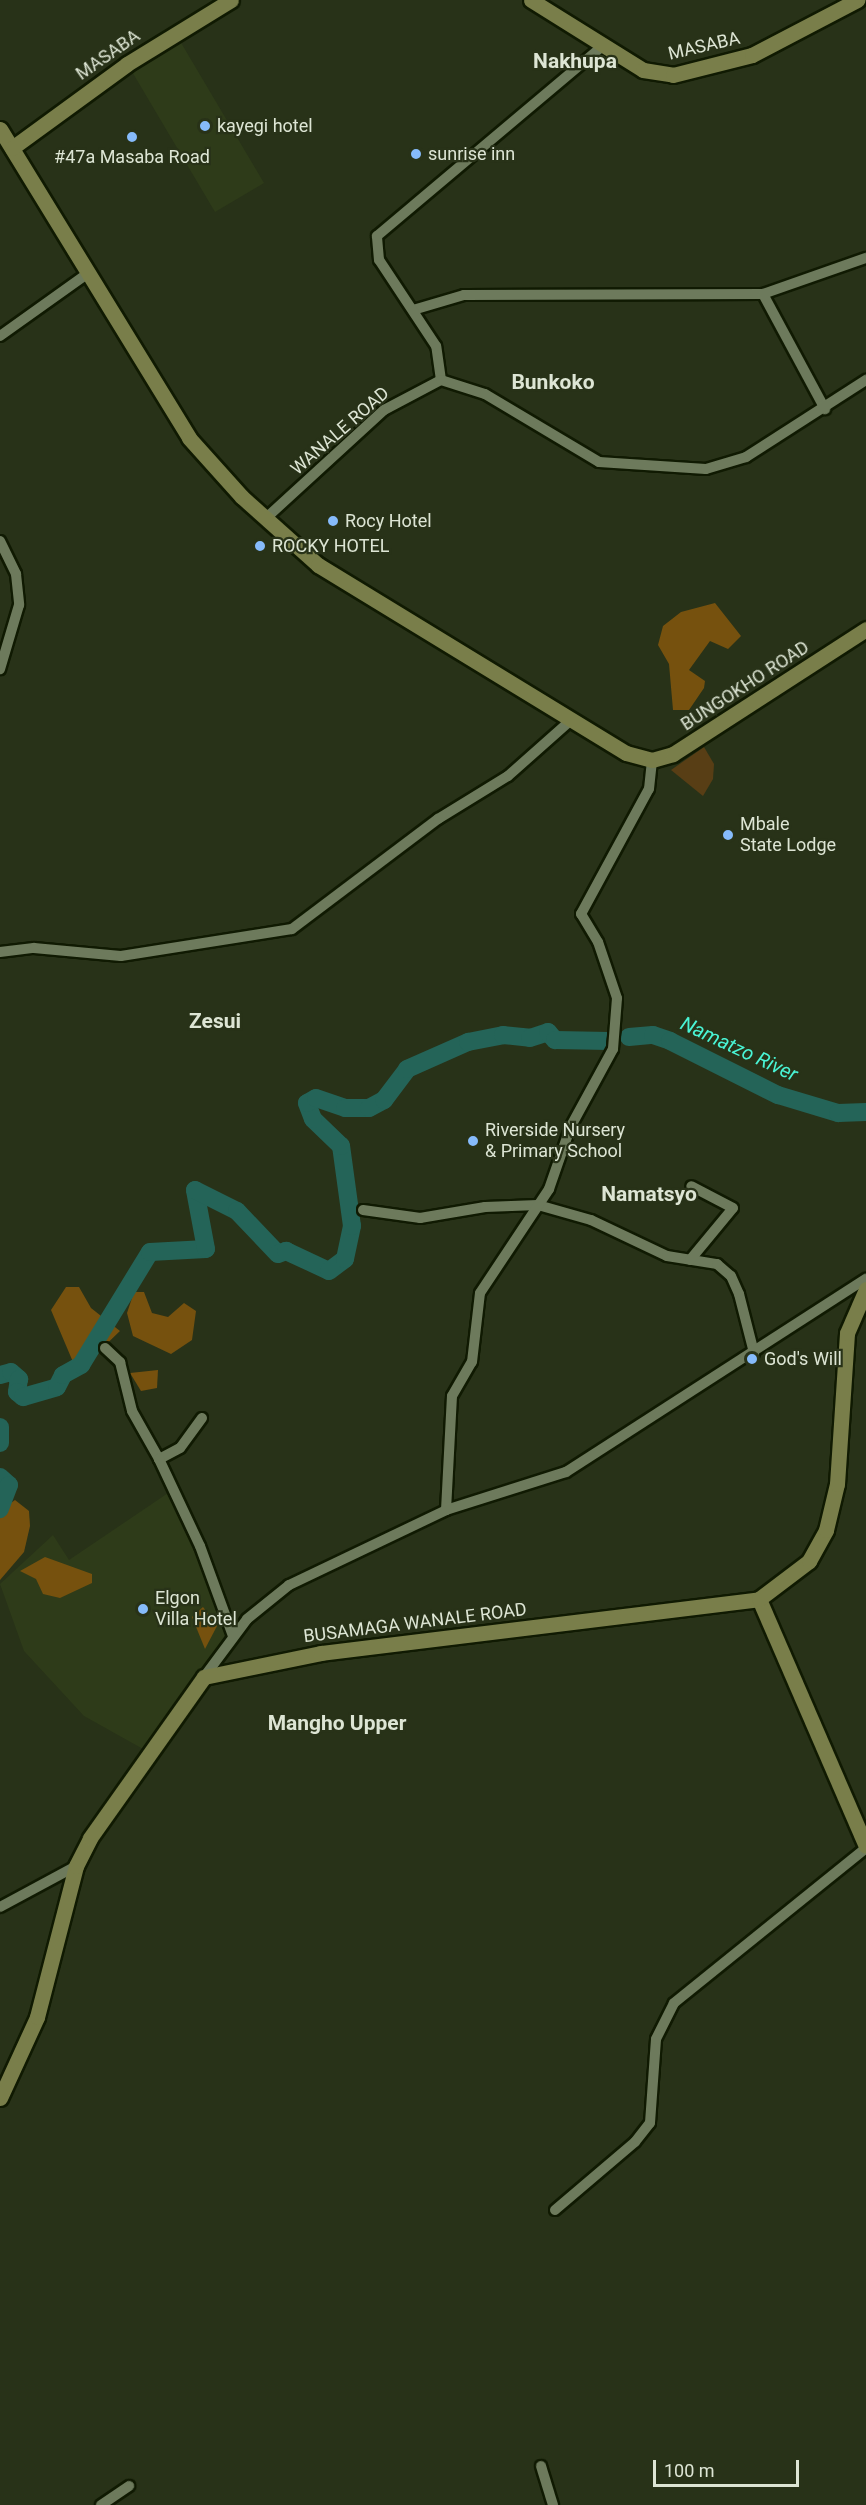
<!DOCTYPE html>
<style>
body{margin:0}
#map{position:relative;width:866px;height:2505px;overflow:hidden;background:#283218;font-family:Roboto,sans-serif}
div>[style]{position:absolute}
.built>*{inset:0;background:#2e3b19}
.green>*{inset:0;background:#583e15}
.forest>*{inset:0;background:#76510e}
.river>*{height:18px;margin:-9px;padding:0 9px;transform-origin:9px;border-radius:9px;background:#246458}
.roads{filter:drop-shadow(2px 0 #101a02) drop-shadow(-2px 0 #101a02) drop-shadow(0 2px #101a02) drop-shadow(0 -2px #101a02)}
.street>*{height:10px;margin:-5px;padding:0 5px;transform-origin:5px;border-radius:5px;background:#6d7a5c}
.secondary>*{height:15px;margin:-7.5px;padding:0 7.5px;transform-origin:7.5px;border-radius:7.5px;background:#797e4a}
.dots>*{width:16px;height:16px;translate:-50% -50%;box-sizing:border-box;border:3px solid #283218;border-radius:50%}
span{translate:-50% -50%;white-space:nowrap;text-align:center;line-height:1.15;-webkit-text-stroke:4.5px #283218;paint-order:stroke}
.street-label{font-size:18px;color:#dde5d4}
.poi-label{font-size:18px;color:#dde5d4}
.left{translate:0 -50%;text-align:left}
.water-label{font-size:20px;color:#49f4d5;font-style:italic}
.quarter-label{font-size:21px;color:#dde5d4;font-weight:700}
.scale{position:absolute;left:653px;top:2460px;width:146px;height:27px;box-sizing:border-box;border:3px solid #dde5d4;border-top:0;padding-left:8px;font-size:18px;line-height:21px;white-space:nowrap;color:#dde5d4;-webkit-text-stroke:4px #283218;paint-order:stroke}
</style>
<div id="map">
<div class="built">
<div style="clip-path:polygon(180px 41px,264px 183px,215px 212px,131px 70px)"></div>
<div style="clip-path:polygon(174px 1489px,230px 1636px,143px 1749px,84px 1716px,24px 1651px,0 1584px,53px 1535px,69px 1560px)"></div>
</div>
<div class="green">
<div style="clip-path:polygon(704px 747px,714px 764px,713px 779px,703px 796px,671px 770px)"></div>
</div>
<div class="forest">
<div style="clip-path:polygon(715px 603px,741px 636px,728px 649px,710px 641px,689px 670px,705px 681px,704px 688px,689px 710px,673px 710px,669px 664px,658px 645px,663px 626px,681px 612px)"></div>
<div style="clip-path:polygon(66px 1287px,79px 1287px,91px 1308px,120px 1331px,89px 1361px,73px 1362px,51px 1310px)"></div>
<div style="clip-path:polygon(134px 1292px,144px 1292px,152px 1313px,168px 1317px,184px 1303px,196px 1311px,192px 1340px,171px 1354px,133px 1336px,127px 1313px)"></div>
<div style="clip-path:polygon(158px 1370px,157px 1388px,141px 1391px,130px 1373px)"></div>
<div style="clip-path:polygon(15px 1500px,29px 1511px,30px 1526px,24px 1552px,0 1580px,0 1511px)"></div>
<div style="clip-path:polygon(45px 1557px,92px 1574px,92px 1583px,60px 1598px,43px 1594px,36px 1579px,20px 1571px)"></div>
<div style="clip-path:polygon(203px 1607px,217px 1626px,205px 1649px,192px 1617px)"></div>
</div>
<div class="river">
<div style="left:629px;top:1037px;width:24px;rotate:-5deg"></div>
<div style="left:653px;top:1035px;width:18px;rotate:19deg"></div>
<div style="left:670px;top:1041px;width:121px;rotate:26.6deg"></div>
<div style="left:778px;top:1095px;width:63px;rotate:16.7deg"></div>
<div style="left:838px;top:1113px;width:28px;rotate:-2deg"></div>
<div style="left:0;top:1375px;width:11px;rotate:-15deg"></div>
<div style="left:11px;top:1372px;width:11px;rotate:41deg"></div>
<div style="left:19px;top:1379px;width:13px;rotate:99deg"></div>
<div style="left:17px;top:1392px;width:8px;rotate:40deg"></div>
<div style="left:23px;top:1397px;width:35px;rotate:-16deg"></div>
<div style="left:57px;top:1387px;width:13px;rotate:-63deg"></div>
<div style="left:63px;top:1375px;width:21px;rotate:-29deg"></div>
<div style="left:81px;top:1365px;width:132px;rotate:-58.6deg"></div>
<div style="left:150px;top:1252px;width:56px;rotate:-3.1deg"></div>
<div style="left:206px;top:1249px;width:60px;rotate:-100.6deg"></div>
<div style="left:195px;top:1190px;width:47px;rotate:26.6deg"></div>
<div style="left:237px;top:1211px;width:59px;rotate:46.4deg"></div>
<div style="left:278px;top:1254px;width:9px;rotate:-21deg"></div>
<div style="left:286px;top:1251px;width:47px;rotate:24.9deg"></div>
<div style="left:329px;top:1271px;width:20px;rotate:-37deg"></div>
<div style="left:345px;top:1259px;width:34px;rotate:-78deg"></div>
<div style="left:352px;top:1226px;width:81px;rotate:-97.8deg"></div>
<div style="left:341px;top:1146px;width:39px;rotate:-136deg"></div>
<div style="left:313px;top:1119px;width:17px;rotate:-111deg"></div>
<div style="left:307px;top:1103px;width:10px;rotate:-29deg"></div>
<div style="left:316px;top:1098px;width:31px;rotate:19deg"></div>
<div style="left:345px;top:1108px;width:24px"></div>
<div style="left:369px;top:1108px;width:17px;rotate:-28deg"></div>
<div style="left:384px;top:1100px;width:39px;rotate:-53deg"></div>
<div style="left:407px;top:1069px;width:67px;rotate:-23.9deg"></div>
<div style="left:468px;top:1042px;width:36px;rotate:-11deg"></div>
<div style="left:503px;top:1035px;width:27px;rotate:6deg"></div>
<div style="left:530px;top:1038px;width:19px;rotate:-18deg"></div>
<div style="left:548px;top:1032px;width:11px;rotate:49deg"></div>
<div style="left:555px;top:1040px;width:54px;rotate:1.1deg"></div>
<div style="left:0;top:1427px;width:16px;rotate:90deg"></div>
<div style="left:0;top:1477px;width:12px;rotate:42deg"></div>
<div style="left:9px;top:1485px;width:26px;rotate:111deg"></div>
</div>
<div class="roads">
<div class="street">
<div style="left:763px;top:294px;width:131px;rotate:61.7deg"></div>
<div style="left:413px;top:310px;width:53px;rotate:-16.4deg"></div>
<div style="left:464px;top:295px;width:299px;rotate:-0.2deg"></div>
<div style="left:763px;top:294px;width:109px;rotate:-19.3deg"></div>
<div style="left:0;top:336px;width:107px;rotate:-35.5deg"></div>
<div style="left:441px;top:380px;width:34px;rotate:-98deg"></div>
<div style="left:436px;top:346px;width:103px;rotate:-123.5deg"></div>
<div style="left:379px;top:260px;width:24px;rotate:-95deg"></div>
<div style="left:377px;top:236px;width:295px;rotate:-40.1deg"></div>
<div style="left:265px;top:519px;width:161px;rotate:-42.5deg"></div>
<div style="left:384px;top:410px;width:64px;rotate:-27.8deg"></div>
<div style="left:441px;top:380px;width:46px;rotate:17.7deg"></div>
<div style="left:485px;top:394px;width:133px;rotate:30.8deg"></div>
<div style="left:599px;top:462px;width:107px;rotate:3.7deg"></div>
<div style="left:706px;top:469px;width:42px;rotate:-16.7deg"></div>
<div style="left:746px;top:457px;width:143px;rotate:-32.7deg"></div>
<div style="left:0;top:541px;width:37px;rotate:64deg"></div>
<div style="left:16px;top:574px;width:31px;rotate:84deg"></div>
<div style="left:19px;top:605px;width:67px;rotate:106.5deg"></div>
<div style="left:0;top:952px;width:34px;rotate:-7deg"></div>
<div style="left:34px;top:948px;width:87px;rotate:5.3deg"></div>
<div style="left:121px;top:956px;width:173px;rotate:-9deg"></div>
<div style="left:292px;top:929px;width:183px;rotate:-37deg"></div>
<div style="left:438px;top:819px;width:82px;rotate:-31.6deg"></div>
<div style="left:508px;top:776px;width:84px;rotate:-41.6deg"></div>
<div style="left:363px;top:1210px;width:58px;rotate:8deg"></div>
<div style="left:420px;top:1218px;width:66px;rotate:-9.6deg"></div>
<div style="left:485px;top:1207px;width:53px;rotate:-2.2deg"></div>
<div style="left:538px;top:1205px;width:55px;rotate:15.8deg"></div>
<div style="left:591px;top:1220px;width:84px;rotate:25.3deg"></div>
<div style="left:667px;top:1256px;width:51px;rotate:9.1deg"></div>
<div style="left:717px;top:1264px;width:18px;rotate:41deg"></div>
<div style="left:731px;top:1276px;width:20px;rotate:66deg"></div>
<div style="left:739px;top:1294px;width:61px;rotate:75.7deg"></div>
<div style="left:690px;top:1260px;width:67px;rotate:-50.4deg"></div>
<div style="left:733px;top:1208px;width:47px;rotate:-152.4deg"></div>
<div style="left:105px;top:1348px;width:21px;rotate:43deg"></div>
<div style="left:120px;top:1362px;width:50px;rotate:76.2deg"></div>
<div style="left:132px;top:1411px;width:55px;rotate:60.6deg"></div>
<div style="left:202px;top:1418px;width:37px;rotate:126deg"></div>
<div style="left:180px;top:1448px;width:24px;rotate:152deg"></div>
<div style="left:159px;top:1459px;width:96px;rotate:64.8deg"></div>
<div style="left:200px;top:1546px;width:96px;rotate:69.9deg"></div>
<div style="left:446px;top:1510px;width:114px;rotate:-87deg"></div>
<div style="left:452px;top:1396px;width:39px;rotate:-60deg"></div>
<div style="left:472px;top:1362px;width:69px;rotate:-83.4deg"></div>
<div style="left:480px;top:1293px;width:125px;rotate:-56.4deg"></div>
<div style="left:549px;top:1189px;width:67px;rotate:-70.8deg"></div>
<div style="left:571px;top:1126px;width:88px;rotate:-61.4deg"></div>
<div style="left:613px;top:1049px;width:51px;rotate:-85.5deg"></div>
<div style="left:617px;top:998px;width:59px;rotate:-108.7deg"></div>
<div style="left:598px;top:942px;width:33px;rotate:-121deg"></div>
<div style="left:581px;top:914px;width:142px;rotate:-61.5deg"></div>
<div style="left:649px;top:789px;width:29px;rotate:-84deg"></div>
<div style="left:204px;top:1677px;width:72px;rotate:-53.4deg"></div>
<div style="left:247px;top:1619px;width:54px;rotate:-39deg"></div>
<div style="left:289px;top:1585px;width:174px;rotate:-25.5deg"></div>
<div style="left:446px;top:1510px;width:126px;rotate:-17.6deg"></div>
<div style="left:566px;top:1472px;width:357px;rotate:-32.8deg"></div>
<div style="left:0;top:1907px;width:86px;rotate:-28.3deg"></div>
<div style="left:555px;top:2210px;width:105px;rotate:-40.4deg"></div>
<div style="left:635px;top:2142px;width:24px;rotate:-52deg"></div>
<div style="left:650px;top:2123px;width:84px;rotate:-85.9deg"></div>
<div style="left:656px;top:2039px;width:40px;rotate:-63.4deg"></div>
<div style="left:674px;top:2003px;width:247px;rotate:-38.9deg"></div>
<div style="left:541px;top:2466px;width:41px;rotate:72.9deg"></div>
<div style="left:101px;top:2505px;width:34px;rotate:-34deg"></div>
</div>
<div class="secondary">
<div style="left:531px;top:0;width:132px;rotate:32deg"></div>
<div style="left:643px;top:70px;width:30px;rotate:9deg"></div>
<div style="left:673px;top:75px;width:81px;rotate:-14.2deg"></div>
<div style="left:752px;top:55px;width:119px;rotate:-27.6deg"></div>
<div style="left:0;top:129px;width:362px;rotate:58.5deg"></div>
<div style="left:189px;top:438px;width:79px;rotate:48.1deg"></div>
<div style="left:242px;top:497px;width:102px;rotate:41.8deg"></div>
<div style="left:318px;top:565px;width:361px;rotate:31.4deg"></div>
<div style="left:626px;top:753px;width:27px;rotate:15deg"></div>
<div style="left:652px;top:760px;width:22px;rotate:-16deg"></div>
<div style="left:673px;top:754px;width:230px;rotate:-32.9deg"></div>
<div style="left:12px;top:148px;width:142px;rotate:-36.1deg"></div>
<div style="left:127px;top:64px;width:122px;rotate:-31.6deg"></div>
<div style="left:759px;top:1599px;width:269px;rotate:66.6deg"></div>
<div style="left:0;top:2098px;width:89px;rotate:-65.4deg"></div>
<div style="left:37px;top:2017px;width:156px;rotate:-75.5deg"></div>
<div style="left:76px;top:1866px;width:31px;rotate:-63deg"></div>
<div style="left:90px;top:1838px;width:197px;rotate:-54.7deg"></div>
<div style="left:204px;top:1677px;width:119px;rotate:-11.6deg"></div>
<div style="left:321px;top:1653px;width:441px;rotate:-7deg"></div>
<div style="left:759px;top:1599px;width:63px;rotate:-37.2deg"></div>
<div style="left:809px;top:1561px;width:35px;rotate:-61deg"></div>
<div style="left:826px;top:1530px;width:47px;rotate:-76.6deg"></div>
<div style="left:837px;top:1484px;width:151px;rotate:-86.2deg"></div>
<div style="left:847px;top:1333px;width:48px;rotate:-66.6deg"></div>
</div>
</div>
<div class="dots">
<div style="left:205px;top:126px;background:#86bbfb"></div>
<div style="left:132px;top:137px;background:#86bbfb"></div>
<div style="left:416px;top:154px;background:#86bbfb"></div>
<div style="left:333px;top:521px;background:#86bbfb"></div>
<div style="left:260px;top:546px;background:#86bbfb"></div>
<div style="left:728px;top:835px;background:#86bbfb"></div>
<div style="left:473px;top:1141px;background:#86bbfb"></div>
<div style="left:752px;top:1359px;background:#86bbfb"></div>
<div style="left:143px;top:1609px;background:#86bbfb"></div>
</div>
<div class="street-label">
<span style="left:704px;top:46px;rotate:-13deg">MASABA</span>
<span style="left:108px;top:55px;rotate:-35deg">MASABA</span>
<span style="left:340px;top:431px;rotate:-41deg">WANALE ROAD</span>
<span style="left:745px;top:686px;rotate:-33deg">BUNGOKHO ROAD</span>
<span style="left:415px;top:1623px;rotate:-7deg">BUSAMAGA WANALE ROAD</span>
</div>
<div class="poi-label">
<span class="left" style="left:217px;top:126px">kayegi hotel</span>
<span class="left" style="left:428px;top:154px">sunrise inn</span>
<span style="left:132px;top:157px">#47a Masaba Road</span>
<span class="left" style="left:345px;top:521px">Rocy Hotel</span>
<span class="left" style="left:272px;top:546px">ROCKY HOTEL</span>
<span class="left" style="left:740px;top:835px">Mbale<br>State Lodge</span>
<span class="left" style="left:485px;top:1141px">Riverside Nursery<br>&amp; Primary School</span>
<span class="left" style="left:764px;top:1359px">God's Will</span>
<span class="left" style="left:155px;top:1609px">Elgon<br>Villa Hotel</span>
</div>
<div class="water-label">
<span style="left:739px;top:1049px;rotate:25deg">Namatzo River</span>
</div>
<div class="quarter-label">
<span style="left:575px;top:61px">Nakhupa</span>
<span style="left:553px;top:382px">Bunkoko</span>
<span style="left:215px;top:1021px">Zesui</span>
<span style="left:649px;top:1194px">Namatsyo</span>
<span style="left:337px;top:1723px">Mangho Upper</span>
</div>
<div class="scale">100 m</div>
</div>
